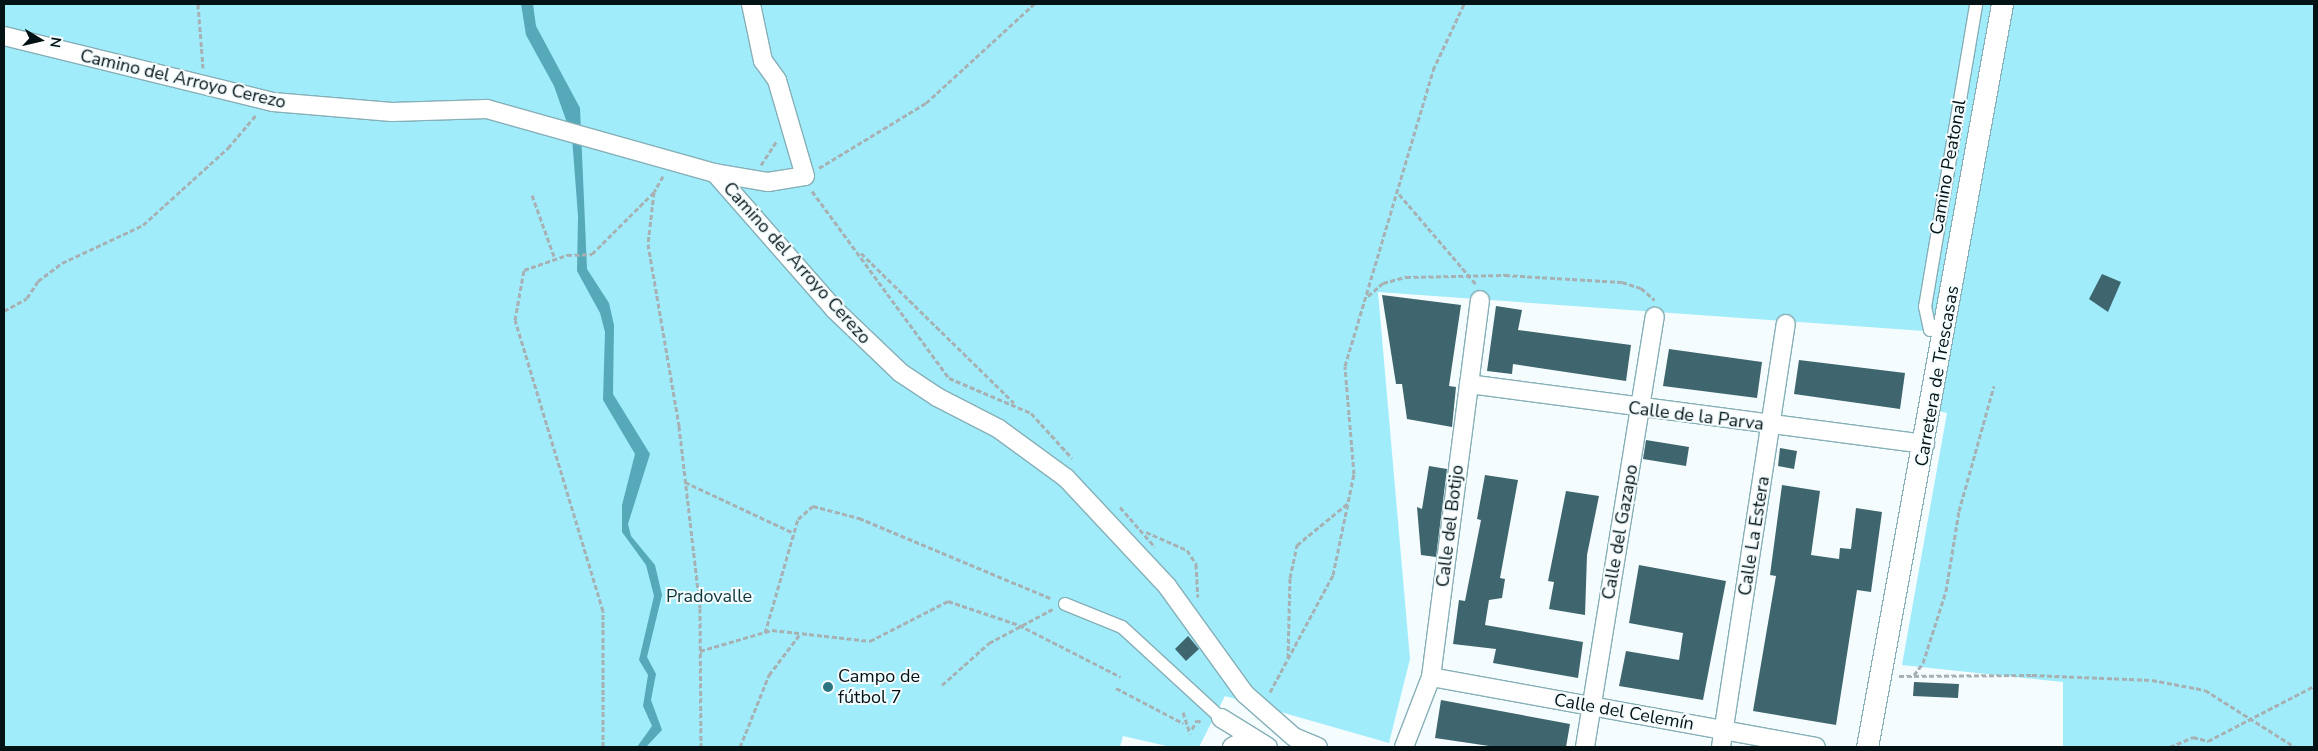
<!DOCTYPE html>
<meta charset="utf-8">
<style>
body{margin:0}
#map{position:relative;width:2318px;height:751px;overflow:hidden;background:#f4fcfe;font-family:"Nunito Sans",sans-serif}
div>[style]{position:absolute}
.green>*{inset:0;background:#a0ecfb}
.water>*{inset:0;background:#55a9b9}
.building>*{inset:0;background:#3f666e}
.path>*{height:3px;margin-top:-1.5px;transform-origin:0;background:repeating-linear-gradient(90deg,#a7b1b3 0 5px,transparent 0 7.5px)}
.roads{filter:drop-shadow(1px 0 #86afb7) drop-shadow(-1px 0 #86afb7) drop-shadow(0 1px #86afb7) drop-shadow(0 -1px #86afb7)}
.pedestrian>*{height:12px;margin:-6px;padding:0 6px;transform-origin:6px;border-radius:6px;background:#fff}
.minor>*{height:18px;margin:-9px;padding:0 9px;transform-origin:9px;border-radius:9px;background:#fff}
.tertiary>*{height:21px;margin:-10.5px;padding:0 10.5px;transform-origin:10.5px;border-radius:10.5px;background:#fff}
.dots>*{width:14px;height:14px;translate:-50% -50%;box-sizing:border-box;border:2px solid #f4fcfe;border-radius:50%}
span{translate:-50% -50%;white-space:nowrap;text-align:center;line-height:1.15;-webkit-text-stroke:4px #f4fcfe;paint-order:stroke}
.street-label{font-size:18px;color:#031215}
.park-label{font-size:18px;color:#0e373e}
.poi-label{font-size:18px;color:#031215}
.left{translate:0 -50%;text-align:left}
.frame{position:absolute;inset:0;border:5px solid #031215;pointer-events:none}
.north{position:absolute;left:15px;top:15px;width:50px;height:50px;-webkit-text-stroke:4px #f4fcfe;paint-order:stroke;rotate:99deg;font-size:14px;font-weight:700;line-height:20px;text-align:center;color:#031215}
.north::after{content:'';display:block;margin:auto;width:18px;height:22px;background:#031215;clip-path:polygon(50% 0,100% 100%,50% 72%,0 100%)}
</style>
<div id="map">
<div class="green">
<div style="clip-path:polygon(4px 4px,2314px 4px,2314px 747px,2063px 747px,2063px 682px,1902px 665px,1947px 413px,1925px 408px,1938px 332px,1378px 292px,1410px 659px,1389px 743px,1225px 696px,1199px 747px,1171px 747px,1123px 736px,1120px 747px,4px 747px)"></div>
</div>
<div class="water">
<div style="clip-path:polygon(521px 4px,533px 4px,536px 26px,580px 108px,587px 269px,609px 303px,614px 325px,613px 394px,650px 454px,628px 524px,631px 536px,655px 565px,662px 595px,647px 657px,656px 674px,651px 700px,662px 730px,646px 747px,637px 747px,652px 726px,643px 706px,648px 675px,639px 660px,654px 596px,646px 565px,622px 532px,622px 505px,635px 454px,603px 400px,605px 332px,600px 313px,577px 271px,578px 216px,572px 137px,554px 86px,526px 35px)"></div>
</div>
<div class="building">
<div style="clip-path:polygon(2102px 274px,2121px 282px,2108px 312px,2089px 299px)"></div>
<div style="clip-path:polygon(1382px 295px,1461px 305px,1449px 386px,1456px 387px,1452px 427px,1407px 419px,1402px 384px,1396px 384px)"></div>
<div style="clip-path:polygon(1496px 306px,1522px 310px,1518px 330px,1631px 345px,1626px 381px,1513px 364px,1512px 374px,1487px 371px)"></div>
<div style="clip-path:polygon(1669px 349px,1762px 362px,1757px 398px,1663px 386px)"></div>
<div style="clip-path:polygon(1799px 360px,1905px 373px,1900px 409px,1794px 394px)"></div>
<div style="clip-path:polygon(1646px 440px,1689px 447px,1686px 466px,1643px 459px)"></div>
<div style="clip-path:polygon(1780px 448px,1797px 451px,1794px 469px,1778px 466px)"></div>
<div style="clip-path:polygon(1429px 466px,1447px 469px,1436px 557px,1421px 555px,1417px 507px,1422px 509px)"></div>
<div style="clip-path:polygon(1485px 475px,1518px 480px,1500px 578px,1505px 579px,1502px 598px,1489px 600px,1485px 625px,1583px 642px,1578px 678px,1493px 663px,1496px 649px,1453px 644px,1459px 600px,1465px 601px,1481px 520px,1477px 519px)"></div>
<div style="clip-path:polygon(1782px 485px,1820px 491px,1811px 555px,1839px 559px,1840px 548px,1851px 549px,1856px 508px,1882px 512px,1871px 592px,1857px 590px,1836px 725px,1753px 711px,1776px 576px,1770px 575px)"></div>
<div style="clip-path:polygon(1566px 491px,1599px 496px,1587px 555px,1585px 615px,1549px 609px,1554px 582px,1548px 581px)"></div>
<div style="clip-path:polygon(1639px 565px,1726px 581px,1703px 700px,1619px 686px,1626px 651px,1679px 660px,1683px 633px,1629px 623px)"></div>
<div style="clip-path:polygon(1188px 636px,1199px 649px,1186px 661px,1175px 649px)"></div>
<div style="clip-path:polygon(1914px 682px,1959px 684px,1958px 698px,1913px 696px)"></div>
<div style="clip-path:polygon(1441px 700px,1570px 724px,1566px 747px,1496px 747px,1435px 738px)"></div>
</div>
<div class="path">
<div style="left:198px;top:4px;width:64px;rotate:85.5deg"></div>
<div style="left:761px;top:165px;width:30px;rotate:-57deg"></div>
<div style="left:819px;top:168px;width:125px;rotate:-31.3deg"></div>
<div style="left:926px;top:103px;width:147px;rotate:-42.5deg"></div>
<div style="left:663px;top:176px;width:18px;rotate:119deg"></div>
<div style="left:654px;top:192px;width:52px;rotate:96.6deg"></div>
<div style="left:648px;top:244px;width:185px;rotate:80.3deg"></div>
<div style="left:679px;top:426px;width:183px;rotate:83.4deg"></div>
<div style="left:700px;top:608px;width:139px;rotate:89.6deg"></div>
<div style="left:812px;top:191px;width:232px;rotate:53.8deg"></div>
<div style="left:949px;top:378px;width:89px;rotate:23.1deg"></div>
<div style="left:1031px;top:413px;width:61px;rotate:47.7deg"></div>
<div style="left:1399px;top:194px;width:118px;rotate:49.5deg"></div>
<div style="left:532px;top:195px;width:68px;rotate:70.2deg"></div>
<div style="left:861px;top:253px;width:214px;rotate:44.4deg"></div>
<div style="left:1368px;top:296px;width:20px;rotate:-41deg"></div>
<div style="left:1383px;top:283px;width:24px;rotate:-15deg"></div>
<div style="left:1406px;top:277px;width:99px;rotate:-1.2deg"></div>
<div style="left:1505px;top:275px;width:117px;rotate:3.4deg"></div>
<div style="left:1622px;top:282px;width:20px;rotate:18deg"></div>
<div style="left:1641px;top:288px;width:18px;rotate:41deg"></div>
<div style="left:4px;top:311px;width:26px;rotate:-29deg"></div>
<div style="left:27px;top:298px;width:20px;rotate:-57deg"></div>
<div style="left:38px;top:281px;width:30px;rotate:-37deg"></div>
<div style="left:62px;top:263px;width:89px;rotate:-25.1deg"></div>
<div style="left:143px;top:225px;width:115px;rotate:-42.2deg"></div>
<div style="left:228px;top:148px;width:43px;rotate:-49.7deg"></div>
<div style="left:685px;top:482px;width:120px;rotate:25.1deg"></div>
<div style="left:1120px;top:507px;width:53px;rotate:48.8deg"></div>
<div style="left:1146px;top:532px;width:45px;rotate:23.7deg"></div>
<div style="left:1187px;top:550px;width:17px;rotate:57deg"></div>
<div style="left:1196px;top:564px;width:33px;rotate:87deg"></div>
<div style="left:765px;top:633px;width:119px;rotate:-73.9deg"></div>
<div style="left:798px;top:519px;width:20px;rotate:-41deg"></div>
<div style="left:813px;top:506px;width:48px;rotate:14.6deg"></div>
<div style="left:859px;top:518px;width:210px;rotate:22.7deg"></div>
<div style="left:700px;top:651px;width:75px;rotate:-16.3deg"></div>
<div style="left:772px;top:630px;width:99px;rotate:6.4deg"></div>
<div style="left:870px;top:641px;width:88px;rotate:-27.1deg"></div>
<div style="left:948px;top:601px;width:75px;rotate:18.7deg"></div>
<div style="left:1019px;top:625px;width:114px;rotate:27deg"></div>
<div style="left:1288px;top:658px;width:80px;rotate:-88.6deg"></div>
<div style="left:1290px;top:578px;width:34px;rotate:-78deg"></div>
<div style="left:1297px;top:545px;width:65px;rotate:-39.4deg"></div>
<div style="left:1914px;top:675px;width:15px;rotate:-53deg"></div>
<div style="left:1923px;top:663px;width:76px;rotate:-72.3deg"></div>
<div style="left:1946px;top:591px;width:81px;rotate:-80.8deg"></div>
<div style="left:1959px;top:511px;width:130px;rotate:-74.4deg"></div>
<div style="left:1899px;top:676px;width:133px;rotate:-0.4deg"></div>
<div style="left:2032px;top:675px;width:120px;rotate:2.4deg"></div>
<div style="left:2152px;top:680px;width:54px;rotate:10.7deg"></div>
<div style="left:2205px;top:690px;width:107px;rotate:32.3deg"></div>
<div style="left:942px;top:685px;width:63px;rotate:-41.8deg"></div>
<div style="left:989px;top:643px;width:72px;rotate:-28deg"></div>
<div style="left:1116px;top:688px;width:76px;rotate:27.6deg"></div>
<div style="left:1270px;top:692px;width:133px;rotate:-61.7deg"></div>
<div style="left:1333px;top:575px;width:103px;rotate:-78.3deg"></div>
<div style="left:1354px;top:474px;width:108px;rotate:-94.8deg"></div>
<div style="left:1345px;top:366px;width:309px;rotate:-73.4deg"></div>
<div style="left:1433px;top:70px;width:73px;rotate:-64.8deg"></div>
<div style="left:1183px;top:712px;width:23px;rotate:72deg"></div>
<div style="left:1192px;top:729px;width:10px;rotate:-61deg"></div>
<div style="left:1197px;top:720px;width:4px;rotate:27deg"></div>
<div style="left:603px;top:747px;width:136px;rotate:-90deg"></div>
<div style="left:603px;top:611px;width:304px;rotate:-106.8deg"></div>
<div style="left:515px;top:320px;width:51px;rotate:-79.8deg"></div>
<div style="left:524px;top:270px;width:46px;rotate:-19.2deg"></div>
<div style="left:567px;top:255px;width:25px;rotate:-2deg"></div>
<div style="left:592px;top:254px;width:88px;rotate:-45deg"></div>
<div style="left:740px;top:747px;width:78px;rotate:-68.1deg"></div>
<div style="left:769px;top:675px;width:51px;rotate:-52.9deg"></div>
<div style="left:2170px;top:747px;width:25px;rotate:-23deg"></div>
<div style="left:2193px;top:737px;width:16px;rotate:15deg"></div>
<div style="left:2208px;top:741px;width:119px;rotate:-27.4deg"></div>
</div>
<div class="roads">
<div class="pedestrian">
<div style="left:1930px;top:330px;width:24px;rotate:-102deg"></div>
<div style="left:1925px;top:307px;width:307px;rotate:-80.4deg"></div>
<div style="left:1065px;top:604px;width:61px;rotate:22deg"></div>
<div style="left:1122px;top:627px;width:134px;rotate:42.6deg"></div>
</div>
<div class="minor">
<div style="left:4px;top:36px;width:277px;rotate:13.8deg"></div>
<div style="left:273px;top:102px;width:119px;rotate:4.8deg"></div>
<div style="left:392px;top:112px;width:95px;rotate:-1.8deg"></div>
<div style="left:487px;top:109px;width:237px;rotate:15.7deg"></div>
<div style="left:715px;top:173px;width:182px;rotate:48.8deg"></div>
<div style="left:835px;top:310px;width:91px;rotate:43.7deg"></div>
<div style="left:901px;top:373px;width:43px;rotate:33.7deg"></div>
<div style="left:937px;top:397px;width:70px;rotate:27.3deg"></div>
<div style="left:999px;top:429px;width:83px;rotate:36.2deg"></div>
<div style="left:1066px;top:478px;width:148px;rotate:46.9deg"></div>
<div style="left:1167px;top:586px;width:133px;rotate:54.2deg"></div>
<div style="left:1245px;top:694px;width:65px;rotate:41.3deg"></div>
<div style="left:1294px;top:737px;width:26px;rotate:23deg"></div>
<div style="left:715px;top:173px;width:54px;rotate:9.6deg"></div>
<div style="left:768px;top:182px;width:37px;rotate:-9deg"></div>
<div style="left:805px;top:176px;width:100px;rotate:-106.3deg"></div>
<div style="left:777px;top:80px;width:24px;rotate:-126deg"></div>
<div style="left:763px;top:61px;width:58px;rotate:-101.9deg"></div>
<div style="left:1469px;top:384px;width:460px;rotate:7.5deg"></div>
<div style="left:1431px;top:677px;width:391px;rotate:10.3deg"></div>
<div style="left:1221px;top:718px;width:55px;rotate:31.7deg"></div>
<div style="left:1232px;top:747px;width:21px;rotate:-28deg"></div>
<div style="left:1404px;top:747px;width:75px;rotate:-68.9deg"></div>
<div style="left:1431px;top:677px;width:380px;rotate:-82.6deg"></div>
<div style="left:1585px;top:747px;width:436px;rotate:-80.8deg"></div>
<div style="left:1721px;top:747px;width:428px;rotate:-81.3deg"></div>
</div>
<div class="tertiary">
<div style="left:1867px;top:747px;width:755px;rotate:-79.7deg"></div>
</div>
</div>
<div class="dots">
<div style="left:828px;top:687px;background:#2d7481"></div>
</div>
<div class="street-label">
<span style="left:183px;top:79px;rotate:13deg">Camino del Arroyo Cerezo</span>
<span style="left:1948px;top:167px;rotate:-80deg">Camino Peatonal</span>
<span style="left:797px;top:263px;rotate:48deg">Camino del Arroyo Cerezo</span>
<span style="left:1937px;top:376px;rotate:-80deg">Carretera de Trescasas</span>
<span style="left:1696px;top:416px;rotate:7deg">Calle de la Parva</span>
<span style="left:1450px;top:526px;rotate:-83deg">Calle del Botijo</span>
<span style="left:1620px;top:532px;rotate:-80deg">Calle del Gazapo</span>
<span style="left:1754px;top:536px;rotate:-81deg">Calle La Estera</span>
<span style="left:1624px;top:712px;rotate:10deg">Calle del Celemín</span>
</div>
<div class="park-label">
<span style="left:709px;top:596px">Pradovalle</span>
</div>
<div class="poi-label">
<span class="left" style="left:838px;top:687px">Campo de<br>fútbol 7</span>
</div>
<div class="frame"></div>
<div class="north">N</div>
</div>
